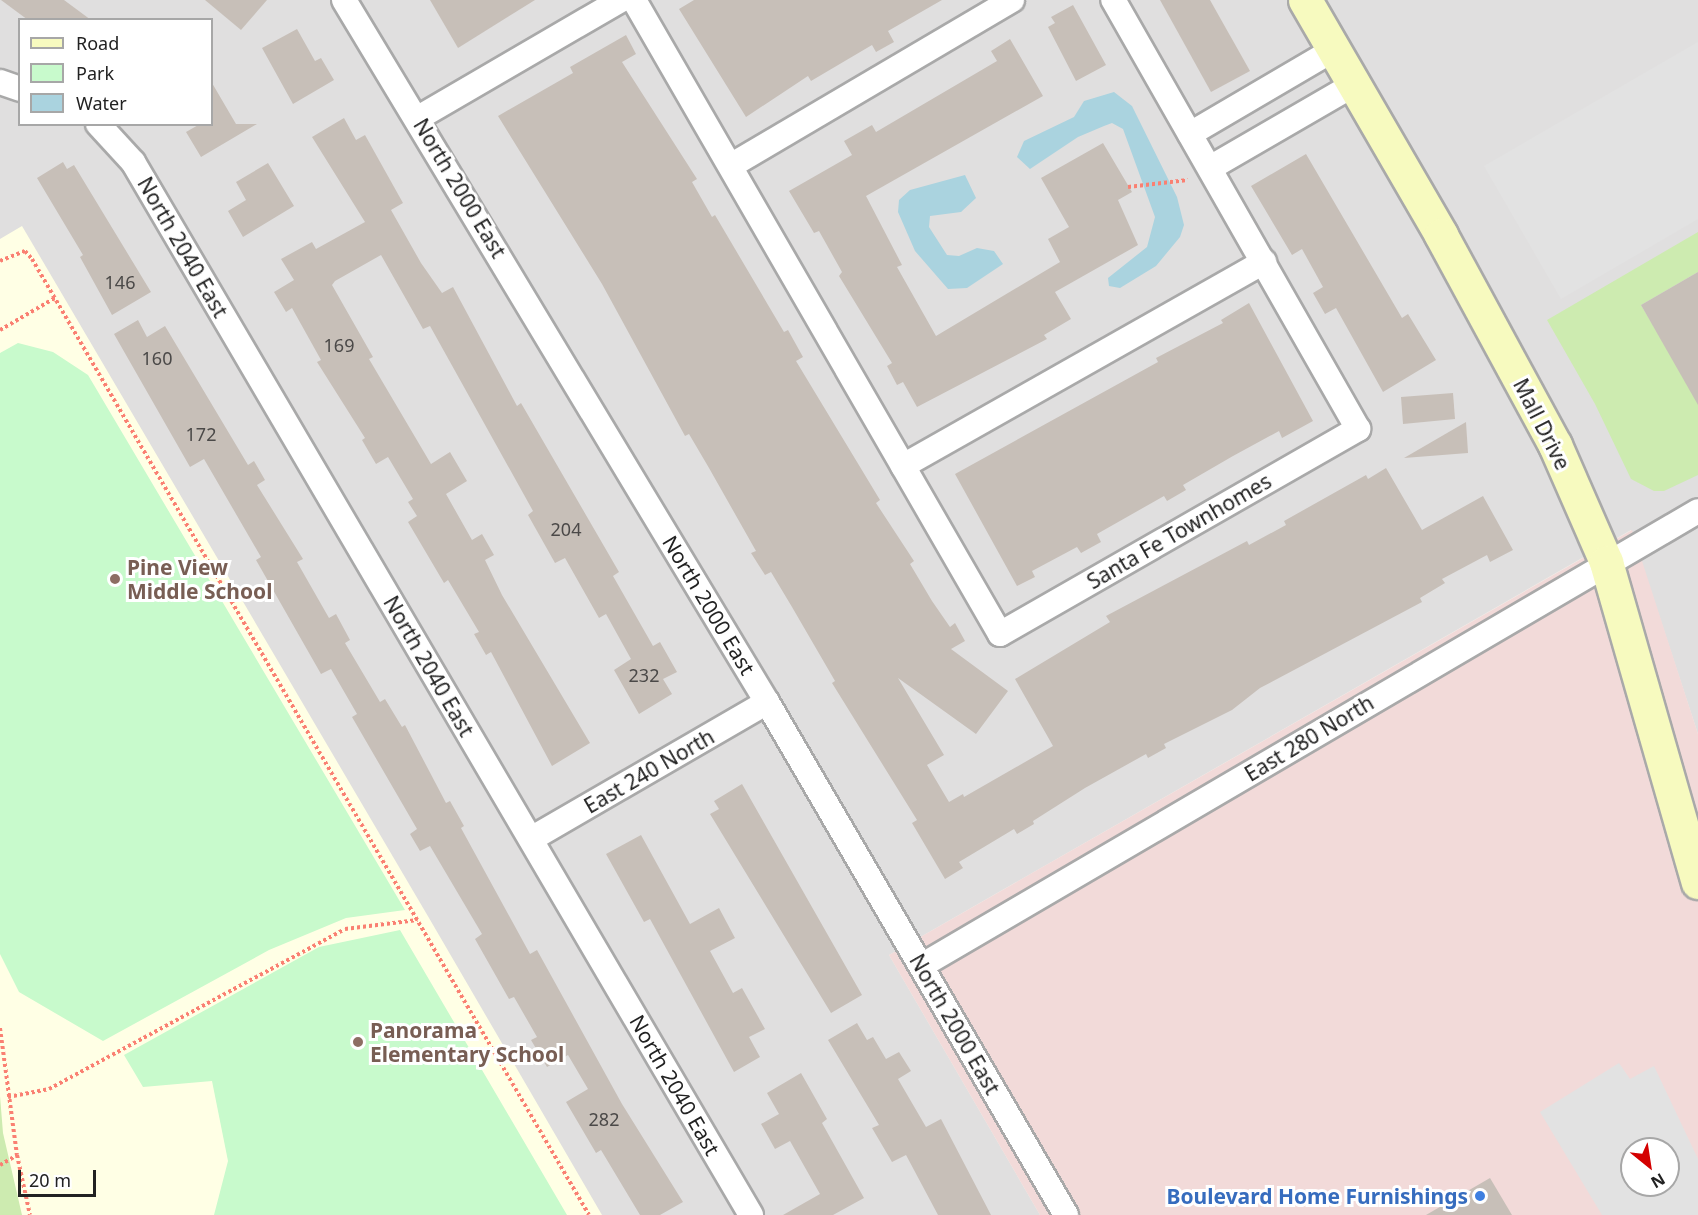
<!DOCTYPE html>
<style>
body{margin:0}
#map{position:relative;width:1698px;height:1215px;overflow:hidden;background:#f2efe9;font-family:"Noto Sans",sans-serif}
div>[style]{position:absolute}
.residential>*{inset:0;background:#e0dfdf}
.commercial>*{inset:0;background:#f2dad9}
.education>*{inset:0;background:#ffffe5}
.grass>*{inset:0;background:#cdebb0}
.park>*{inset:0;background:#c8facc}
.parking>*{inset:0;background:#e2e2e2}
.water>*{inset:0;background:#aad3df}
.building>*{inset:0;background:#c7bfb8}
.path>*{height:4px;margin-top:-2px;transform-origin:0;background:repeating-linear-gradient(90deg,#fa8072 0 3px,transparent 0 6px)}
.roads{filter:drop-shadow(2px 0 #a9a9a9) drop-shadow(-2px 0 #a9a9a9) drop-shadow(0 2px #a9a9a9) drop-shadow(0 -2px #a9a9a9)}
.minor>*{height:24px;margin:-12px;padding:0 12px;transform-origin:12px;border-radius:12px;background:#fff}
.secondary>*{height:33px;margin:-16.5px;padding:0 16.5px;transform-origin:16.5px;border-radius:16.5px;background:#f7fabf}
.dots>*{width:16px;height:16px;translate:-50% -50%;box-sizing:border-box;border:3px solid #fff;border-radius:50%}
span{translate:-50% -50%;white-space:nowrap;text-align:center;line-height:1.15;-webkit-text-stroke:6px #fff;paint-order:stroke}
.number-label{font-size:18px;color:#4b4948}
.number-label span{-webkit-text-stroke-width:0}
.street-label{font-size:21px;color:#222}
.education-label{font-size:21px;color:#785e54;font-weight:700}
.left{translate:0 -50%;text-align:left}
.shop-label{font-size:21px;color:#366cbe;font-weight:700}
.right{translate:-100% -50%;text-align:right}
.legend{position:absolute;left:18px;top:18px;width:195px;height:108px;box-sizing:border-box;background:#fff;border:2px solid #a7a7a7;margin:0;padding:8px 10px;list-style:none;font-size:18px;color:#222}
.legend li{display:flex;align-items:center;gap:12px;height:30px}
.legend b{width:30px;border:2px solid #a7a7a7}
.north{position:absolute;left:1620px;top:1137px;width:60px;height:60px;box-sizing:border-box;background:#fff;border:2px solid #a7a7a7;border-radius:50%;rotate:150deg;font-size:16px;font-weight:700;line-height:24px;text-align:center;color:#222}
.north::after{content:'';display:block;margin:auto;width:21px;height:27px;background:#d40000;clip-path:polygon(50% 0,100% 100%,50% 72%,0 100%)}
.scale{position:absolute;left:18px;top:1170px;width:78px;height:27px;box-sizing:border-box;border:3px solid #222;border-top:0;padding-left:8px;font-size:18px;line-height:21px;white-space:nowrap;color:#222;-webkit-text-stroke:4px #fff;paint-order:stroke}
</style>
<div id="map">
<div class="residential">
<div style="clip-path:polygon(evenodd,0 0,1698px 0,1698px 734px,1631px 530px,889px 955px,1040px 1215px,0 1215px,0 0,20px 20px,212px 20px,212px 124px,20px 124px,20px 20px)"></div>
</div>
<div class="commercial">
<div style="clip-path:polygon(evenodd,1632px 530px,1698px 734px,1698px 1215px,1040px 1215px,889px 955px,1632px 530px,1632px 1149px,1668px 1149px,1668px 1185px,1632px 1185px,1632px 1149px)"></div>
</div>
<div class="education">
<div style="clip-path:polygon(22px 226px,429px 918px,602px 1215px,0 1215px,0 239px)"></div>
</div>
<div class="grass">
<div style="clip-path:polygon(1698px 232px,1698px 272px,1641px 305px,1698px 402px,1698px 475px,1664px 491px,1654px 491px,1631px 479px,1595px 404px,1547px 320px)"></div>
<div style="clip-path:polygon(0 1096px,3px 1133px,22px 1215px,0 1215px)"></div>
</div>
<div class="park">
<div style="clip-path:polygon(18px 343px,53px 352px,88px 375px,405px 910px,346px 918px,269px 950px,103px 1041px,19px 992px,0 954px,0 353px)"></div>
<div style="clip-path:polygon(400px 930px,567px 1215px,214px 1215px,228px 1161px,212px 1081px,143px 1087px,124px 1055px,319px 947px)"></div>
</div>
<div class="parking">
<div style="clip-path:polygon(1698px 42px,1698px 219px,1561px 299px,1484px 166px)"></div>
<div style="clip-path:polygon(evenodd,1619px 1063px,1630px 1079px,1654px 1066px,1698px 1159px,1698px 1215px,1602px 1215px,1540px 1112px,1619px 1063px,1632px 1149px,1668px 1149px,1668px 1185px,1632px 1185px,1632px 1149px)"></div>
</div>
<div class="water">
<div style="clip-path:polygon(1114px 92px,1132px 106px,1177px 197px,1184px 225px,1180px 237px,1156px 266px,1120px 288px,1109px 286px,1108px 278px,1147px 247px,1155px 217px,1123px 129px,1112px 123px,1104px 126px,1078px 137px,1030px 169px,1017px 157px,1024px 141px,1074px 117px,1084px 101px)"></div>
<div style="clip-path:polygon(965px 175px,976px 198px,961px 212px,930px 216px,929px 227px,947px 255px,959px 256px,977px 248px,994px 251px,1003px 264px,967px 288px,948px 289px,915px 251px,898px 212px,899px 200px,910px 190px)"></div>
</div>
<div class="building">
<div style="clip-path:polygon(1px 0,64px 0,91px 20px,28px 20px)"></div>
<div style="clip-path:polygon(205px 0,267px 0,241px 30px)"></div>
<div style="clip-path:polygon(430px 0,535px 0,458px 48px)"></div>
<div style="clip-path:polygon(694px 0,942px 0,888px 31px,894px 42px,876px 52px,872px 45px,811px 81px,808px 76px,746px 117px,679px 9px)"></div>
<div style="clip-path:polygon(1160px 0,1210px 0,1250px 71px,1211px 92px)"></div>
<div style="clip-path:polygon(1073px 5px,1106px 65px,1076px 81px,1048px 27px,1055px 23px,1051px 17px)"></div>
<div style="clip-path:polygon(297px 29px,315px 61px,321px 58px,334px 80px,293px 104px,262px 48px)"></div>
<div style="clip-path:polygon(626px 35px,636px 54px,622px 62px,697px 179px,692px 182px,712px 217px,715px 215px,784px 332px,788px 330px,803px 357px,796px 361px,880px 500px,876px 503px,914px 561px,910px 564px,932px 601px,950px 627px,955px 623px,965px 641px,951px 649px,1008px 691px,976px 734px,898px 678px,944px 755px,927px 765px,949px 802px,963px 794px,964px 797px,1053px 746px,1015px 679px,1110px 622px,1106px 616px,1247px 541px,1249px 545px,1286px 525px,1284px 521px,1366px 475px,1368px 479px,1386px 468px,1422px 530px,1483px 496px,1513px 550px,1490px 562px,1487px 555px,1442px 579px,1445px 583px,1420px 598px,1422px 602px,1260px 688px,1232px 710px,1164px 744px,1166px 748px,1148px 758px,1146px 754px,1085px 788px,1033px 821px,1034px 824px,1017px 834px,1014px 829px,959px 862px,963px 868px,945px 879px,912px 823px,917px 820px,832px 683px,835px 681px,792px 607px,771px 572px,765px 575px,751px 553px,756px 551px,709px 468px,689px 434px,685px 436px,602px 284px,498px 116px,573px 73px,570px 67px)"></div>
<div style="clip-path:polygon(1010px 39px,1043px 96px,866px 196px,902px 265px,897px 267px,936px 336px,1060px 262px,1048px 239px,1069px 227px,1041px 178px,1103px 143px,1132px 192px,1118px 200px,1138px 245px,1055px 292px,1071px 319px,1044px 335px,1047px 339px,917px 407px,903px 382px,897px 385px,887px 366px,892px 363px,839px 276px,842px 272px,819px 231px,814px 233px,789px 191px,852px 155px,844px 141px,872px 125px,876px 132px,997px 61px,991px 51px)"></div>
<div style="clip-path:polygon(212px 83px,236px 124px,257px 124px,201px 157px,186px 132px,200px 124px,212px 124px)"></div>
<div style="clip-path:polygon(344px 118px,356px 140px,365px 135px,403px 203px,391px 210px,421px 263px,442px 293px,453px 287px,517px 406px,521px 403px,619px 572px,613px 576px,653px 646px,660px 642px,677px 672px,663px 679px,672px 694px,639px 714px,614px 670px,631px 659px,606px 614px,599px 618px,565px 558px,555px 563px,528px 515px,533px 511px,430px 326px,423px 329px,381px 255px,335px 281px,332px 285px,373px 357px,369px 359px,431px 464px,450px 452px,467px 481px,446px 494px,472px 540px,482px 534px,494px 555px,485px 560px,502px 595px,590px 743px,552px 766px,491px 652px,486px 655px,474px 634px,479px 632px,448px 580px,444px 583px,408px 522px,417px 516px,408px 502px,413px 499px,388px 457px,376px 464px,362px 440px,365px 438px,317px 362px,321px 360px,292px 308px,286px 312px,274px 292px,294px 280px,281px 259px,312px 242px,316px 249px,365px 222px,312px 137px)"></div>
<div style="clip-path:polygon(1306px 154px,1402px 318px,1408px 314px,1436px 360px,1383px 392px,1336px 308px,1325px 314px,1313px 293px,1323px 287px,1302px 249px,1292px 255px,1251px 186px)"></div>
<div style="clip-path:polygon(63px 162px,67px 169px,74px 165px,151px 292px,112px 315px,80px 257px,83px 255px,37px 178px)"></div>
<div style="clip-path:polygon(268px 163px,294px 206px,243px 237px,228px 211px,246px 200px,236px 182px)"></div>
<div style="clip-path:polygon(1698px 272px,1698px 405px,1641px 305px)"></div>
<div style="clip-path:polygon(1249px 303px,1313px 421px,1282px 438px,1279px 431px,1233px 456px,1183px 485px,1186px 490px,1167px 501px,1164px 496px,1097px 534px,1101px 542px,1081px 553px,1077px 547px,1032px 571px,1035px 577px,1017px 586px,955px 474px,1158px 362px,1156px 358px,1223px 323px,1221px 320px)"></div>
<div style="clip-path:polygon(138px 320px,147px 337px,165px 326px,248px 465px,254px 461px,265px 480px,257px 485px,303px 559px,297px 562px,329px 618px,336px 614px,350px 640px,345px 643px,380px 702px,385px 699px,402px 727px,405px 725px,446px 803px,450px 801px,464px 826px,461px 828px,530px 954px,537px 950px,622px 1104px,683px 1202px,660px 1215px,640px 1215px,601px 1150px,596px 1153px,566px 1102px,588px 1089px,568px 1055px,547px 1067px,531px 1040px,537px 1037px,514px 997px,509px 999px,475px 939px,482px 934px,430px 846px,420px 851px,410px 834px,417px 829px,352px 717px,357px 714px,331px 669px,321px 674px,256px 560px,261px 557px,204px 459px,190px 467px,114px 334px)"></div>
<div style="clip-path:polygon(1453px 393px,1455px 419px,1403px 424px,1401px 397px)"></div>
<div style="clip-path:polygon(1466px 422px,1468px 453px,1404px 458px)"></div>
<div style="clip-path:polygon(742px 784px,862px 995px,831px 1013px,710px 814px,719px 809px,714px 801px)"></div>
<div style="clip-path:polygon(641px 835px,690px 924px,719px 908px,735px 938px,710px 951px,733px 993px,742px 988px,765px 1029px,749px 1037px,760px 1057px,734px 1072px,650px 919px,644px 922px,606px 854px)"></div>
<div style="clip-path:polygon(857px 1023px,867px 1040px,873px 1037px,886px 1059px,899px 1052px,911px 1071px,898px 1079px,926px 1127px,941px 1119px,991px 1215px,938px 1215px,906px 1155px,892px 1162px,872px 1128px,879px 1125px,828px 1040px)"></div>
<div style="clip-path:polygon(801px 1073px,827px 1119px,822px 1123px,864px 1198px,833px 1215px,783px 1215px,820px 1194px,790px 1141px,775px 1149px,761px 1124px,779px 1114px,767px 1093px)"></div>
<div style="clip-path:polygon(1490px 1178px,1512px 1215px,1426px 1215px)"></div>
</div>
<div class="path">
<div style="left:1128px;top:187px;width:60px;rotate:-6.7deg"></div>
<div style="left:0;top:261px;width:27px;rotate:-22deg"></div>
<div style="left:25px;top:251px;width:11px;rotate:49deg"></div>
<div style="left:32px;top:259px;width:1106px;rotate:59.77deg"></div>
<div style="left:0;top:330px;width:64px;rotate:-30.2deg"></div>
<div style="left:0;top:1028px;width:128px;rotate:82.4deg"></div>
<div style="left:17px;top:1155px;width:61px;rotate:77.8deg"></div>
<div style="left:8px;top:1097px;width:42px;rotate:-11deg"></div>
<div style="left:49px;top:1089px;width:336px;rotate:-28.4deg"></div>
<div style="left:345px;top:929px;width:73px;rotate:-7.1deg"></div>
<div style="left:0;top:1165px;width:20px;rotate:-30deg"></div>
</div>
<div class="roads">
<div class="minor">
<div style="left:344px;top:0;width:820px;rotate:58.93deg"></div>
<div style="left:767px;top:702px;width:594px;rotate:59.76deg"></div>
<div style="left:634px;top:0;width:732px;rotate:60deg"></div>
<div style="left:1000px;top:634px;width:413px;rotate:-29.8deg"></div>
<div style="left:1358px;top:429px;width:494px;rotate:-119.7deg"></div>
<div style="left:0;top:82px;width:21px;rotate:19deg"></div>
<div style="left:418px;top:118px;width:235px;rotate:-30.2deg"></div>
<div style="left:98px;top:124px;width:52px;rotate:47.4deg"></div>
<div style="left:133px;top:162px;width:1221px;rotate:59.59deg"></div>
<div style="left:1190px;top:134px;width:166px;rotate:-30.4deg"></div>
<div style="left:732px;top:165px;width:325px;rotate:-30.5deg"></div>
<div style="left:1210px;top:168px;width:165px;rotate:-30.1deg"></div>
<div style="left:903px;top:466px;width:415px;rotate:-29.5deg"></div>
<div style="left:531px;top:839px;width:273px;rotate:-30.1deg"></div>
<div style="left:921px;top:966px;width:900px;rotate:-30.35deg"></div>
</div>
<div class="secondary">
<div style="left:1305px;top:0;width:272px;rotate:59.9deg"></div>
<div style="left:1441px;top:235px;width:239px;rotate:61.5deg"></div>
<div style="left:1555px;top:445px;width:128px;rotate:66.4deg"></div>
<div style="left:1606px;top:562px;width:333px;rotate:74deg"></div>
</div>
</div>
<div class="dots">
<div style="left:115px;top:579px;background:#8d6e63"></div>
<div style="left:358px;top:1042px;background:#8d6e63"></div>
<div style="left:1480px;top:1196px;background:#3f7fe0"></div>
</div>
<div class="number-label">
<span style="left:120px;top:282px">146</span>
<span style="left:339px;top:345px">169</span>
<span style="left:157px;top:358px">160</span>
<span style="left:201px;top:434px">172</span>
<span style="left:566px;top:529px">204</span>
<span style="left:644px;top:675px">232</span>
<span style="left:604px;top:1119px">282</span>
</div>
<div class="street-label">
<span style="left:460px;top:188px;rotate:59deg">North 2000 East</span>
<span style="left:183px;top:247px;rotate:60deg">North 2040 East</span>
<span style="left:1542px;top:424px;rotate:63deg">Mall Drive</span>
<span style="left:1179px;top:531px;rotate:-30deg">Santa Fe Townhomes</span>
<span style="left:709px;top:605px;rotate:59deg">North 2000 East</span>
<span style="left:429px;top:666px;rotate:60deg">North 2040 East</span>
<span style="left:1309px;top:738px;rotate:-31deg">East 280 North</span>
<span style="left:649px;top:771px;rotate:-30deg">East 240 North</span>
<span style="left:955px;top:1024px;rotate:60deg">North 2000 East</span>
<span style="left:675px;top:1085px;rotate:60deg">North 2040 East</span>
</div>
<div class="education-label">
<span class="left" style="left:127px;top:579px">Pine View<br>Middle School</span>
<span class="left" style="left:370px;top:1042px">Panorama<br>Elementary School</span>
</div>
<div class="shop-label">
<span class="right" style="left:1468px;top:1196px">Boulevard Home Furnishings</span>
</div>
<ul class="legend">
<li><b style="height:8px;background:#f7fabf"></b>Road</li>
<li><b style="height:16px;background:#c8facc"></b>Park</li>
<li><b style="height:16px;background:#aad3df"></b>Water</li>
</ul>
<div class="north">N</div>
<div class="scale">20 m</div>
</div>
